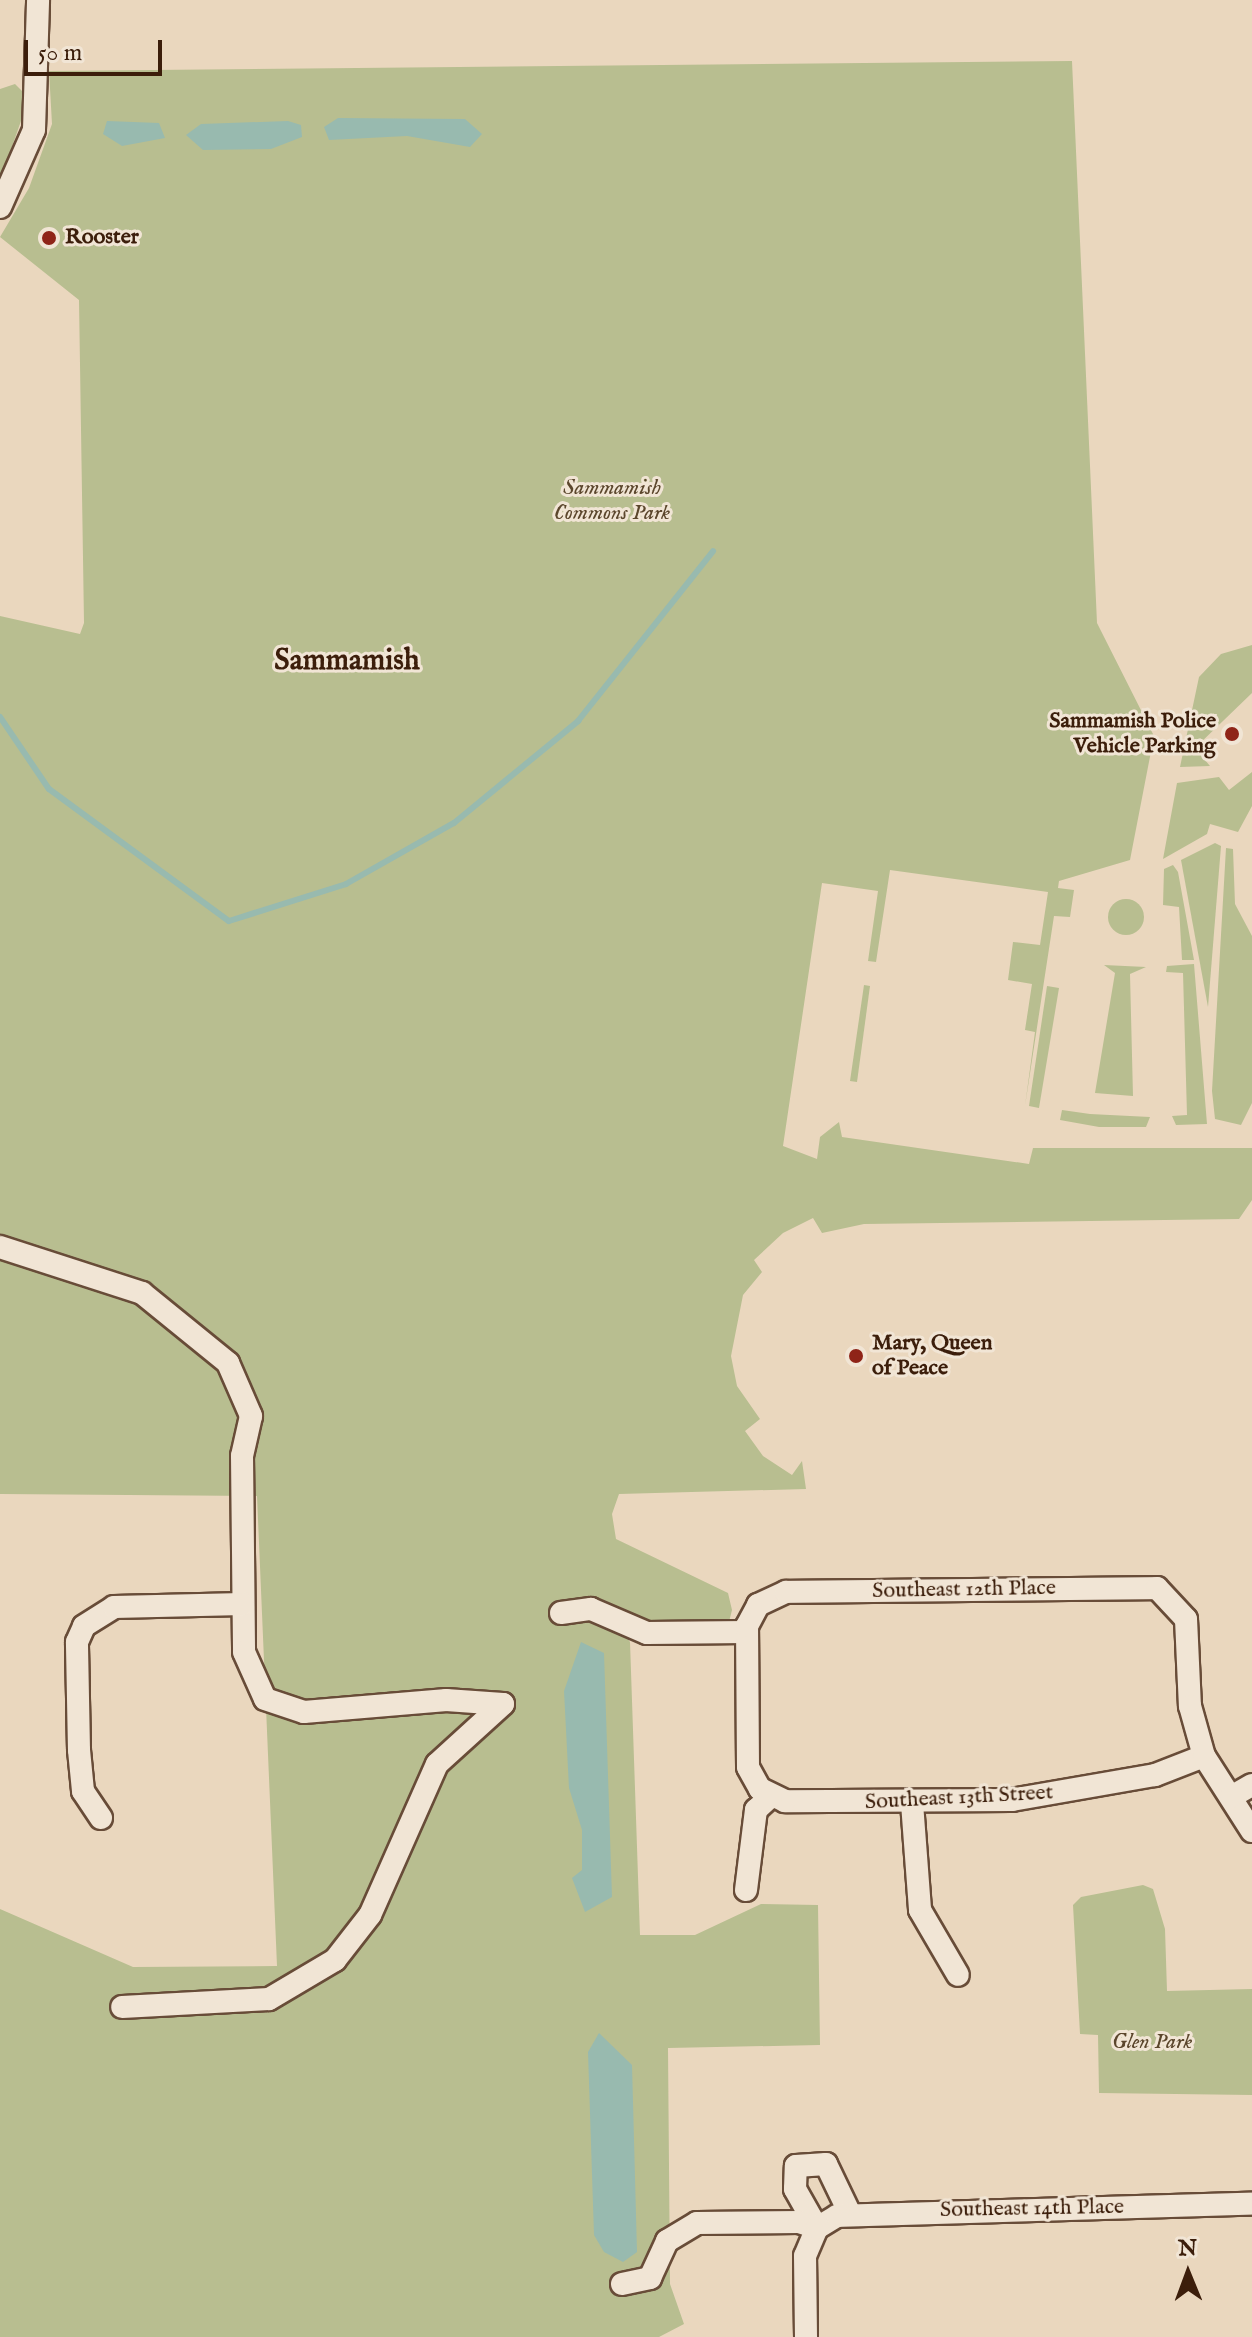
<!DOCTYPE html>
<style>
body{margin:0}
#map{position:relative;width:1252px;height:2337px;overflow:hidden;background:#ead7be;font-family:"IM FELL English",serif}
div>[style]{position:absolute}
.green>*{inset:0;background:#b8be90}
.round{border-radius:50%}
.water>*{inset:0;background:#98baaf}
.stream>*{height:6px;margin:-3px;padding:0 3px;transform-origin:3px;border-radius:3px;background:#98baaf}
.roads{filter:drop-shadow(2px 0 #684c38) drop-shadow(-2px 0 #684c38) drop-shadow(0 2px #684c38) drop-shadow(0 -2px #684c38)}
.minor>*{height:22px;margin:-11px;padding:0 11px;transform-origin:11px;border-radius:11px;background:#f1e5d5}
.dots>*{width:22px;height:22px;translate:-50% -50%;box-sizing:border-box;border:4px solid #f1e5d5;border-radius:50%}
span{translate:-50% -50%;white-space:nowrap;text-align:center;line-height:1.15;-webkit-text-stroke:6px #f1e5d5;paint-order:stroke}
.poi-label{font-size:22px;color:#3c1e0b;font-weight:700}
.left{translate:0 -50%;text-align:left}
.right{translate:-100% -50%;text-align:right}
.park-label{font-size:22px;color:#5b462c;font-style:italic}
.street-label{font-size:22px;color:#3c1e0b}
.district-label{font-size:30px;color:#3c1e0b;font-weight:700}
.north{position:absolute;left:1148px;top:2233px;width:80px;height:80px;-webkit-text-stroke:6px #f1e5d5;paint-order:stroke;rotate:359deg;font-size:22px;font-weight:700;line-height:32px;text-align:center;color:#3c1e0b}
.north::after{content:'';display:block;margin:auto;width:28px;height:36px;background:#3c1e0b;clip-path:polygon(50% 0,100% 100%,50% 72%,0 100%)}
.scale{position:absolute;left:24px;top:40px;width:138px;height:36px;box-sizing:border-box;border:4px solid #3c1e0b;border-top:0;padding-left:10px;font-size:24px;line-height:28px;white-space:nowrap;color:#3c1e0b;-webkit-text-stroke:6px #f1e5d5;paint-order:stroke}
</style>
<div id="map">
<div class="green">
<div style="clip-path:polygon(1072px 61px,1097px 623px,1154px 736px,1130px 860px,1059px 881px,1058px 888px,1074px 890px,1070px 917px,1054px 916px,1025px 1106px,1035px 1032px,1025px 1030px,1032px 984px,1008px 980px,1013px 942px,1040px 945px,1048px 892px,890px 870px,876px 962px,868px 961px,878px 891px,822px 883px,783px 1146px,817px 1159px,820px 1137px,839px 1122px,842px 1137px,1029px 1164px,1033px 1148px,1252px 1148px,1252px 1200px,1239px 1219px,864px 1224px,822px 1233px,813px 1218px,783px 1233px,754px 1260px,762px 1272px,743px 1295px,731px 1356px,737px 1386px,760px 1419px,745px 1431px,763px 1456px,792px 1475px,802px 1461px,806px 1489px,619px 1494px,612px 1514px,616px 1539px,728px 1593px,732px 1610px,728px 1626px,650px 1626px,603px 1600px,630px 1642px,640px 1935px,695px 1935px,761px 1904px,818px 1905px,820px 2045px,668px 2048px,670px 2284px,684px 2324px,659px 2337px,0 2337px,0 1909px,133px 1967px,277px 1966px,257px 1496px,0 1494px,0 616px,80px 634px,84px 623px,79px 300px,0 237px,29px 188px,52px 124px,49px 71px)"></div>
<div style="clip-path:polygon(15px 84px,29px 98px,0 181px,0 89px)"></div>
<div style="clip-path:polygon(1252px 645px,1252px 693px,1195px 748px,1210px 766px,1180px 767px,1199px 677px,1221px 654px)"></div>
<div style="clip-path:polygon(1252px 772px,1252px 806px,1238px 832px,1210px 824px,1207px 834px,1163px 859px,1177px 783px,1219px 777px,1229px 790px)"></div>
<div style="clip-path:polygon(1215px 843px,1221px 846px,1208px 1007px,1181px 860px)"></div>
<div style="clip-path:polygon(1226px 848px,1233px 849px,1235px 904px,1252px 936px,1252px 1103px,1241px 1125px,1215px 1119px,1212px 1091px)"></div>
<div style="clip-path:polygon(1173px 865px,1178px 872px,1194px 960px,1182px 960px,1179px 907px,1163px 905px,1164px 869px)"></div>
<div class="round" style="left:1108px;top:899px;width:36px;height:36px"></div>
<div style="clip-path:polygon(1194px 964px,1207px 1124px,1176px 1125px,1172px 1116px,1187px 1115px,1183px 973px,1166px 972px,1167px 966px)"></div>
<div style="clip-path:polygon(1104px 965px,1146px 967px,1130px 974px,1133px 1096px,1095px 1093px,1115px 973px)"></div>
<div style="clip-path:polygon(864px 985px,870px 986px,857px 1082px,850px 1081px)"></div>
<div style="clip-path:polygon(1047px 986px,1059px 988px,1039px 1108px,1029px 1106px)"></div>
<div style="clip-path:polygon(1062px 1110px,1090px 1114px,1150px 1117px,1146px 1127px,1099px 1127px,1060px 1120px)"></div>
<div style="clip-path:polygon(1143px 1885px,1153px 1889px,1165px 1929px,1167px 1991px,1252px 1989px,1252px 2095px,1099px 2093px,1098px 2035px,1080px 2034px,1073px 1905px,1081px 1897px)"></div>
</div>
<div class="water">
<div style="clip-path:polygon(338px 118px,465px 119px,482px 134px,470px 147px,407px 136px,329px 140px,324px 127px)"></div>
<div style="clip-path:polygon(107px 121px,159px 123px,165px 138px,122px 146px,103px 134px)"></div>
<div style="clip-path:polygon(288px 121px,301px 125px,302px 137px,271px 149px,203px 150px,186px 135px,201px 124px)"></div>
<div style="clip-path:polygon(581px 1642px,604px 1653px,612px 1897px,585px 1912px,572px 1878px,582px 1870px,582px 1830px,569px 1788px,564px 1691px)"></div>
<div style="clip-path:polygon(599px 2033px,632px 2065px,637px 2252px,623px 2262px,604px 2252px,594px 2235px,588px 2052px)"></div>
</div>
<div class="stream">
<div style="left:0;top:717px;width:87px;rotate:55.8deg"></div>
<div style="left:49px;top:789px;width:223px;rotate:36.3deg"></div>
<div style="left:229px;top:921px;width:123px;rotate:-17.5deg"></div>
<div style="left:346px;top:884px;width:124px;rotate:-29.5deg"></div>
<div style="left:454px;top:823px;width:161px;rotate:-39.4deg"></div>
<div style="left:578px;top:721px;width:217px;rotate:-51.5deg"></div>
</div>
<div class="roads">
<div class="minor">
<div style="left:0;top:207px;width:84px;rotate:-66.2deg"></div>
<div style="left:34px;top:130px;width:130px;rotate:-88.2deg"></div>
<div style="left:0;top:1247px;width:149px;rotate:17.9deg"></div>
<div style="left:142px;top:1293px;width:111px;rotate:39.1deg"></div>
<div style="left:228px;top:1363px;width:58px;rotate:66.5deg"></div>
<div style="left:251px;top:1416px;width:41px;rotate:102.7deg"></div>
<div style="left:242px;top:1456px;width:196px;rotate:89.4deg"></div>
<div style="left:244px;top:1652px;width:51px;rotate:65.9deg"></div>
<div style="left:265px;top:1699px;width:41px;rotate:18.4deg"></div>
<div style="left:304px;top:1712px;width:143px;rotate:-4.8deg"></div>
<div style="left:446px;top:1700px;width:57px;rotate:4deg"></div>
<div style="left:503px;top:1704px;width:89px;rotate:137.7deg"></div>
<div style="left:437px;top:1764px;width:165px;rotate:113.9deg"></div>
<div style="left:370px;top:1915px;width:57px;rotate:127.9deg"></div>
<div style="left:335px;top:1960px;width:77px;rotate:149.4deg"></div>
<div style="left:269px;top:1999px;width:147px;rotate:176.9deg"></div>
<div style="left:561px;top:1613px;width:30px;rotate:-8deg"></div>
<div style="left:591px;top:1609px;width:61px;rotate:23.2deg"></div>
<div style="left:647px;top:1633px;width:99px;rotate:-0.6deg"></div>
<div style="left:1204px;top:1756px;width:53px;rotate:158.8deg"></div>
<div style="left:1155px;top:1775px;width:145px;rotate:170.1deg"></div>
<div style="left:1012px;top:1800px;width:227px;rotate:179.7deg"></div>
<div style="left:785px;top:1801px;width:28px;rotate:-154deg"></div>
<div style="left:760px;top:1789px;width:25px;rotate:-119deg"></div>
<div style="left:748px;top:1767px;width:141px;rotate:-90.4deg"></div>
<div style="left:747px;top:1626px;width:24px;rotate:-62deg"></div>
<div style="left:758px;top:1605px;width:31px;rotate:-25deg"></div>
<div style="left:786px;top:1592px;width:371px;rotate:-0.6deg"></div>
<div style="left:1157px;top:1588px;width:42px;rotate:46.9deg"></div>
<div style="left:1186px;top:1619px;width:87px;rotate:87.4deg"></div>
<div style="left:1190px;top:1706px;width:52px;rotate:74.4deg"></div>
<div style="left:1204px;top:1756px;width:89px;rotate:57.4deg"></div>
<div style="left:1231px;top:1797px;width:24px;rotate:-30deg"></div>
<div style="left:912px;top:1803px;width:107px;rotate:85.7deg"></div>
<div style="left:920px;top:1910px;width:75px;rotate:59.7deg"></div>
<div style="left:101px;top:1818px;width:32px;rotate:-124deg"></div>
<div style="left:83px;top:1791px;width:41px;rotate:-95.6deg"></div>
<div style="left:79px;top:1750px;width:108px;rotate:-91.1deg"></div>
<div style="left:77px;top:1642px;width:17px;rotate:-66deg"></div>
<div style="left:84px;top:1626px;width:36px;rotate:-32deg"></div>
<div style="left:114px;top:1607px;width:129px;rotate:-1.3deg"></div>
<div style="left:746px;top:1890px;width:81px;rotate:-82.9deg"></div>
<div style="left:756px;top:1810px;width:21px;rotate:-43deg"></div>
<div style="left:817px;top:2228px;width:45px;rotate:-119.4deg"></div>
<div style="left:795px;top:2189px;width:23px;rotate:-88deg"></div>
<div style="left:796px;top:2166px;width:30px;rotate:-4deg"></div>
<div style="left:826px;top:2164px;width:55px;rotate:64.4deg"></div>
<div style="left:622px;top:2284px;width:29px;rotate:-12deg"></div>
<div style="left:650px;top:2278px;width:41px;rotate:-65.3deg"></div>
<div style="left:667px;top:2241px;width:35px;rotate:-31deg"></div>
<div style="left:697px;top:2223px;width:102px;rotate:-0.6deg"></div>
<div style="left:799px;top:2222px;width:19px;rotate:18deg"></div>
<div style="left:806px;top:2337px;width:81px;rotate:-90.7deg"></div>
<div style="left:805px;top:2256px;width:30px;rotate:-67deg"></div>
<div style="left:817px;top:2228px;width:23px;rotate:-31deg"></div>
<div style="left:837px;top:2216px;width:415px;rotate:-1.7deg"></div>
</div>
</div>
<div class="dots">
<div style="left:49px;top:238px;background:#8f2418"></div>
<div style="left:1232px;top:734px;background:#8f2418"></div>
<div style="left:856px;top:1356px;background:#8f2418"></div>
</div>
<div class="poi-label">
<span class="left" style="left:65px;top:238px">Rooster</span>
<span class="right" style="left:1216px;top:734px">Sammamish Police<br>Vehicle Parking</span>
<span class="left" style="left:872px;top:1356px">Mary, Queen<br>of Peace</span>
</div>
<div class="park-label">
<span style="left:612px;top:501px">Sammamish<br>Commons Park</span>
<span style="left:1152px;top:2043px">Glen Park</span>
</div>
<div class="street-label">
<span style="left:964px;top:1590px;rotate:-1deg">Southeast 12th Place</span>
<span style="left:959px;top:1798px;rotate:-3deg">Southeast 13th Street</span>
<span style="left:1032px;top:2209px;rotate:-1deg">Southeast 14th Place</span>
</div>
<div class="district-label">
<span style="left:347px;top:661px">Sammamish</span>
</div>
<div class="north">N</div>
<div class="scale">50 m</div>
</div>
